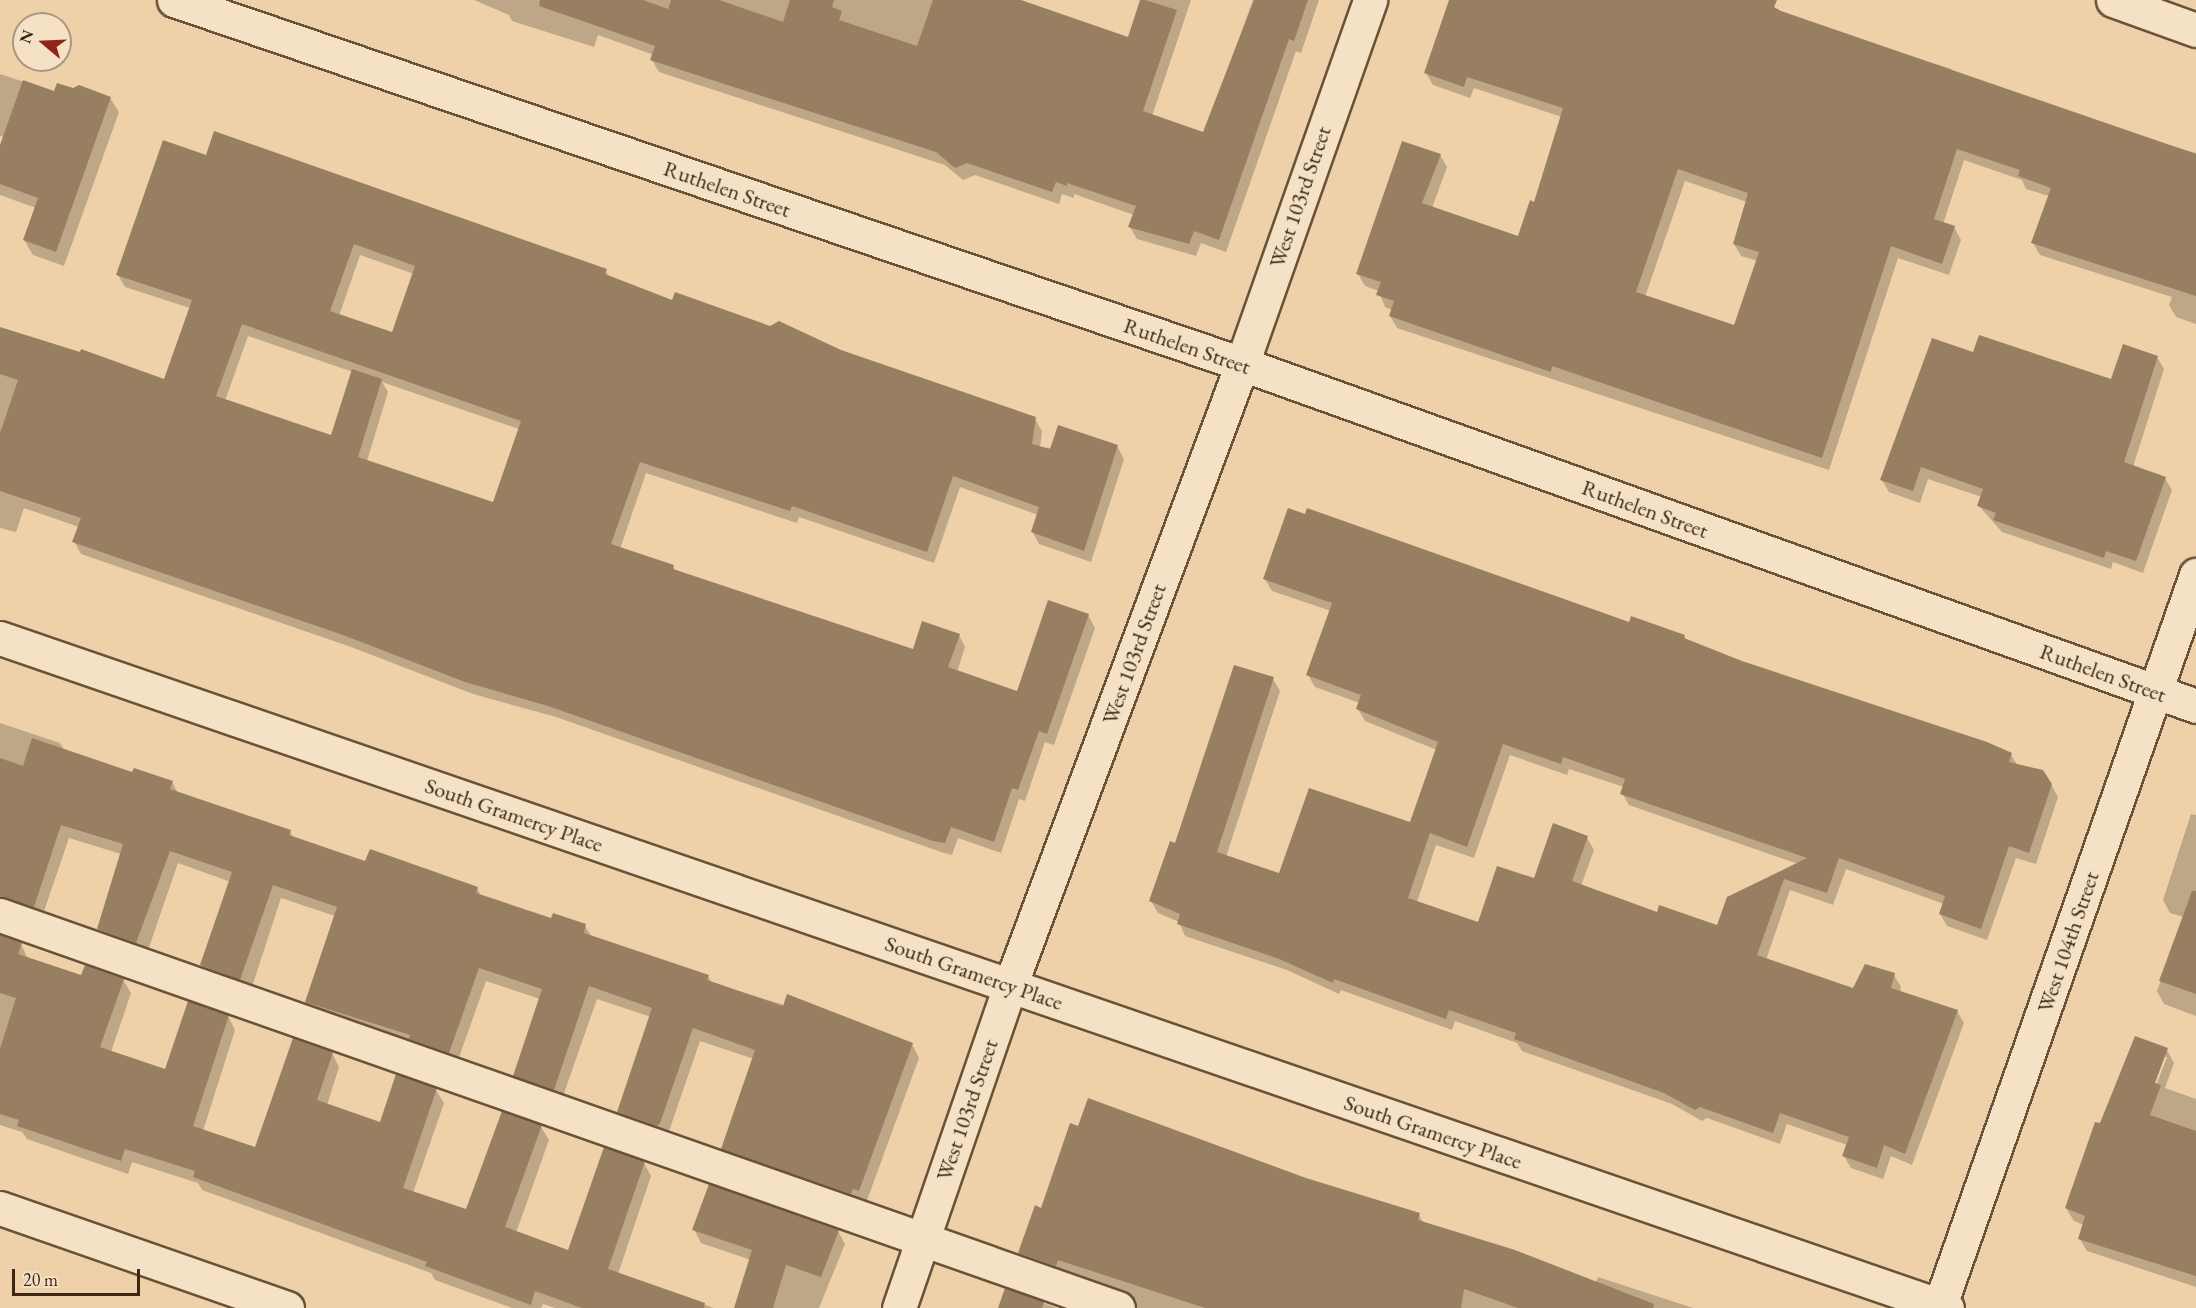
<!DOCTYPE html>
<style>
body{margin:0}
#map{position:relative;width:2196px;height:1308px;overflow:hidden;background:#eed1a8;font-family:"EB Garamond",serif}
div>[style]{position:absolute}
.shadow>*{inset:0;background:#0003}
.building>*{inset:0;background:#997f61}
.roads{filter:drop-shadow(2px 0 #695239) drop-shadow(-2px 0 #695239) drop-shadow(0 2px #695239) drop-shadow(0 -2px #695239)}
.minor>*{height:33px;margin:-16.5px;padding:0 16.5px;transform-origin:16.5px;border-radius:16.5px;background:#f4e1c6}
span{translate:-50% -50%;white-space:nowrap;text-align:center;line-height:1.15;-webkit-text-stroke:4.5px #f4e1c6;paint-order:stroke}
.street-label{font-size:22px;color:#3d2714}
.north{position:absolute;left:12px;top:12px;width:60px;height:60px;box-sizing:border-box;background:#f4e1c6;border:2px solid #ab977f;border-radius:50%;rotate:289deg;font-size:16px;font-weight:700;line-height:24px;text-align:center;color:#3d2714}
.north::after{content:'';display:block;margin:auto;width:21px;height:27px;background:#8f2418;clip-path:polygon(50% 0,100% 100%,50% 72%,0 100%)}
.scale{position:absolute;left:12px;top:1269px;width:128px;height:27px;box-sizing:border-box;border:3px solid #3d2714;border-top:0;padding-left:8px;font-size:18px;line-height:21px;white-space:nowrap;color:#3d2714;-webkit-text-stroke:4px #f4e1c6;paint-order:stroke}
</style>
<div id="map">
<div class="shadow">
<div style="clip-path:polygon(474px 0,1017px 0,1128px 39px,1142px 0,1191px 0,1152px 116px,1204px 133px,1253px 0,1319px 0,1301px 53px,1296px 51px,1226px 252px,1201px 243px,1196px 256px,1137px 239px,1130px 227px,1134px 215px,1074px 194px,1074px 198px,1062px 194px,1059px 204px,975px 175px,963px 180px,945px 165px,659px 72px,652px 60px,654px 55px,598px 35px,594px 47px,512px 21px,509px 15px)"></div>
<div style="clip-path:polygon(evenodd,1456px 0,1741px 0,1951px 69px,1954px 74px,2101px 125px,2196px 153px,2196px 324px,2176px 317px,2169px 305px,2172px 297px,2040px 255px,2033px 243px,2049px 196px,2026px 189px,2022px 180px,1964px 160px,1943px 224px,1954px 227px,1961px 240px,1949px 275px,1898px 258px,1829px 470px,1397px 328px,1390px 316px,1392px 310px,1385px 307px,1379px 291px,1365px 286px,1358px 274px,1440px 155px,1447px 167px,1432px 208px,1518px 238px,1535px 204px,1562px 117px,1474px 88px,1470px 98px,1433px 85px,1426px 73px,1456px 0,1685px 181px,1747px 202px,1734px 244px,1741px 256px,1758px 261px,1735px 327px,1645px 297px,1685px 181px)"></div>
<div style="clip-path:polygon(0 74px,55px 92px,110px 98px,119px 112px,64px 266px,33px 255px,24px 240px,36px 208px,0 195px,0 150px,4px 137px,0 136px)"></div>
<div style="clip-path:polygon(evenodd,207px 157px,606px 271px,609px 277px,673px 302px,840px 352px,1035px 419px,1042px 431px,1040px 448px,1117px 446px,1124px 459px,1091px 562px,1039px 544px,1032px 531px,1038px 515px,960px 487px,934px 563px,799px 517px,797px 523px,646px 473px,620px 549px,673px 567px,676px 571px,914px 651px,959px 635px,965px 647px,957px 672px,1017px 693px,1088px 615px,1095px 628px,1054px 745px,1045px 742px,1025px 801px,1019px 799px,1001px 853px,958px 838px,952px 855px,941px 852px,556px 717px,473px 694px,351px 647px,81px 554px,74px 541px,79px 527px,24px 508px,16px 532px,0 528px,0 329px,165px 381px,190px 308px,125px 287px,118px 275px,207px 157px,360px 255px,414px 274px,393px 334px,339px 316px,360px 255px,207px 157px,248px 336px,353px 372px,332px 437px,225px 401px,248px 336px,207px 157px,382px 382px,519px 429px,494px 504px,367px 461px,388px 392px,382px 382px)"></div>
<div style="clip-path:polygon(1974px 354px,2112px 380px,2157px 357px,2164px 369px,2133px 467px,2165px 478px,2172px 490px,2143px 573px,2113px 562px,2111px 569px,2002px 532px,1979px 506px,1982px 497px,1928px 479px,1920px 503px,1889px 492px,1882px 480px)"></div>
<div style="clip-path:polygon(evenodd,1265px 579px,1630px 624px,1684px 636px,1687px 641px,1742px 662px,2011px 755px,2018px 766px,2051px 784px,2058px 797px,2036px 864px,2016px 858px,1987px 940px,1947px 926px,1940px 914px,1944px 904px,1846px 869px,1833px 905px,1790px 890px,1766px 960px,1854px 990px,1894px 975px,1901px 987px,1900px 992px,1957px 1011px,1964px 1023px,1912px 1165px,1891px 1156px,1883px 1179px,1851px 1168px,1844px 1156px,1847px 1145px,1787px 1124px,1780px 1144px,1707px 1118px,1702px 1121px,1672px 1104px,1522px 1051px,1517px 1043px,1455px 1021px,1452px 1030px,1341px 990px,1339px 994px,1287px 970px,1185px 936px,1179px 922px,1158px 913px,1151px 901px,1176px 845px,1273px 679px,1280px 691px,1226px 857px,1280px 875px,1411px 824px,1437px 750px,1365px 721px,1358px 709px,1360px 703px,1315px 687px,1308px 675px,1331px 611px,1272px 591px,1265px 579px,1510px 755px,1567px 775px,1569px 769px,1624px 787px,1622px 793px,1629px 805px,1798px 864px,1718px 927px,1658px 914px,1581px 886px,1594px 850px,1587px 838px,1479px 924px,1417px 902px,1436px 845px,1474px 858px,1510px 755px)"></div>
<div style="clip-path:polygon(0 723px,60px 743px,65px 751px,133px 774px,172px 782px,178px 793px,290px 831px,294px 839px,366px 863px,477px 888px,481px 896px,552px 920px,585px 926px,592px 937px,708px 976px,712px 983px,912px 1044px,919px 1058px,866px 1203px,731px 1162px,723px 1149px,754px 1059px,700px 1041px,667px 1137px,626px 1125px,618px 1112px,651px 1017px,597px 999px,561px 1102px,523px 1089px,515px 1075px,540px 999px,486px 981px,456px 1066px,314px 1016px,306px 1002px,335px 916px,281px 898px,251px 990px,210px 979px,202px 965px,231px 882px,178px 863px,146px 956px,106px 942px,98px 929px,121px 854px,69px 838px,41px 920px,0 914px)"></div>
<div style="clip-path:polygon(2191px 814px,2196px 815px,2196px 1016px,2164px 1004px,2157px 991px,2184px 917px,2170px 913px,2163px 900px)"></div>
<div style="clip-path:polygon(0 935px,21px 944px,28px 959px,82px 977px,123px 980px,131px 993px,111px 1052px,166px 1071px,228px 1016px,235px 1030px,203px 1131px,256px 1149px,332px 1053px,339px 1067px,327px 1105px,381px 1124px,436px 1090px,444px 1103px,413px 1193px,467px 1211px,541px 1127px,549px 1140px,516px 1233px,569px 1252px,644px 1163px,651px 1176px,618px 1274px,714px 1308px,555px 1308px,543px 1304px,541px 1308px,512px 1308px,435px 1280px,431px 1273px,202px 1190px,198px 1183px,132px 1162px,128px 1174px,27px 1139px,22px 1132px,0 1125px)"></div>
<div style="clip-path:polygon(evenodd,2167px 1050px,2174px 1063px,2165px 1088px,2196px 1099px,2196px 1287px,2087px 1251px,2079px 1238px,2084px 1225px,2074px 1221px,2066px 1208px,2100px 1125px,2167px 1050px,2163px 1057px,2167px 1057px,2154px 1091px,2151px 1090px,2163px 1057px)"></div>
<div style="clip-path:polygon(1305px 1180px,1419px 1215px,1424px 1224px,1595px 1284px,1598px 1277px,1693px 1308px,1137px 1308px,1133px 1303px,1026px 1265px,1019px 1253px,1042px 1210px)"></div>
<div style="clip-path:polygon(694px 1229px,838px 1231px,845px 1244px,819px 1308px,735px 1308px,751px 1260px,701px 1243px)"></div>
<div style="clip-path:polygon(1006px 1290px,1057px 1308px,999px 1308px)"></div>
</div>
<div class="building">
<div style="clip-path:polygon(540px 0,643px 0,668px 9px,671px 0,719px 0,783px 22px,790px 0,834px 0,832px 7px,842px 11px,839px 20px,917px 46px,933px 0,1021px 0,1128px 37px,1140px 0,1145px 0,1177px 10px,1143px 111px,1203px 132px,1254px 0,1308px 0,1294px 41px,1289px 39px,1219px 240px,1194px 231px,1189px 244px,1128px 227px,1136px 206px,1067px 183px,1067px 186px,1056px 182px,1052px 192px,967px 163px,955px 168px,936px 152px,650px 60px,655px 46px,539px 6px)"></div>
<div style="clip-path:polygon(evenodd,1449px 0,1777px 0,1774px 7px,1781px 11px,2196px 154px,2196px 296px,2031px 243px,2051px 188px,2018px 176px,2020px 170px,1957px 149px,1934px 219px,1955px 226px,1942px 264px,1891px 246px,1822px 458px,1552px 366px,1551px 372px,1389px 316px,1394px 301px,1376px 295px,1381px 282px,1356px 274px,1402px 141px,1441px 154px,1422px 203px,1518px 236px,1530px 200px,1534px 202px,1563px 108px,1467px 77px,1464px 87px,1424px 73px,1449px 0,1678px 169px,1748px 193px,1733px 244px,1759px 252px,1734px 325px,1636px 292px,1678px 169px)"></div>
<div style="clip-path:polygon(23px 80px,54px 91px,57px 83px,73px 88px,79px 85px,111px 97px,56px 252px,23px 240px,38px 198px,0 184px,0 145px)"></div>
<div style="clip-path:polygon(evenodd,214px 131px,607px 269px,605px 274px,672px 300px,675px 292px,770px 326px,779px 321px,841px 350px,1036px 417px,1032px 444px,1050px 449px,1058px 425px,1118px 445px,1084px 551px,1031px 532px,1039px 507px,953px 476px,927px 552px,792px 506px,790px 511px,640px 462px,611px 544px,674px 565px,673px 569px,913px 649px,922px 621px,960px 634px,948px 667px,1017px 691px,1048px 600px,1089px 614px,1047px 734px,1039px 731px,1018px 790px,1012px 788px,994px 842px,951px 827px,945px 843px,933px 841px,548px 706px,465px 682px,343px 635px,72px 542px,81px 518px,0 491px,0 433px,18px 380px,0 374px,0 327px,80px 352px,81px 349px,164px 379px,192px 300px,116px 275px,163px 140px,206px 155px,214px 131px,354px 244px,415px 266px,392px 332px,330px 311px,354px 244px,214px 131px,242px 324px,521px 421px,493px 502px,358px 457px,382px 379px,352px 369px,331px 435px,216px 396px,242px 324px)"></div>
<div style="clip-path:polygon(1979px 335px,2111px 379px,2123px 344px,2158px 356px,2124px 462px,2166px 477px,2136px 561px,2106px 551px,2104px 558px,1993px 520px,1996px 513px,1977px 506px,1983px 489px,1921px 467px,1913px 491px,1880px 480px,1932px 338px,1973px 352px)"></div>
<div style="clip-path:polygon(evenodd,1288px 508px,1305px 514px,1307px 508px,1629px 622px,1631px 616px,1685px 635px,1684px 638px,1742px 661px,1987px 742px,2012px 753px,2009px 762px,2043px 770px,2052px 784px,2029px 853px,2009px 846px,1981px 929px,1939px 914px,1945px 896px,1839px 858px,1827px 893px,1784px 879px,1757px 955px,1853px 988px,1865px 964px,1895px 973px,1891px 988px,1958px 1010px,1905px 1154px,1884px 1145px,1877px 1168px,1842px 1156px,1849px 1137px,1780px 1113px,1773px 1133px,1700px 1107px,1695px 1110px,1664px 1093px,1514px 1039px,1516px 1033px,1449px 1010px,1446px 1019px,1334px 979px,1333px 983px,1279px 959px,1177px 924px,1180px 914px,1149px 901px,1170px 841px,1175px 843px,1234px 665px,1274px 677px,1217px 852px,1279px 873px,1309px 788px,1410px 822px,1438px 742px,1356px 709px,1361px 695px,1306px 675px,1332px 603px,1263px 579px,1288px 508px,1503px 744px,1561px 764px,1563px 757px,1625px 779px,1620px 794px,1807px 858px,1727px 897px,1717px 925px,1659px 905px,1657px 912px,1572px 881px,1588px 836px,1553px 823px,1534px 878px,1497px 866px,1478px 922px,1408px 898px,1430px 833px,1467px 847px,1503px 744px)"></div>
<div style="clip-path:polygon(32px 738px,132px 772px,134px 768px,173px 781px,170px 789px,291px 830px,289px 835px,365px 861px,370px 849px,478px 887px,476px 893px,551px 918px,553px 913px,586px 924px,584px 933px,709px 975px,707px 980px,783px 1006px,787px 994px,913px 1043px,859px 1191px,853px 1189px,851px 1194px,721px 1149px,755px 1050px,693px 1028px,660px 1123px,657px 1126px,617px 1112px,652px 1008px,589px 986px,554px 1090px,513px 1076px,542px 989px,479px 968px,449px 1053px,409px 1039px,410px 1035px,305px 1002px,337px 907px,273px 885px,240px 980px,200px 965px,232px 872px,170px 851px,136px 943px,97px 929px,123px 844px,61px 825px,34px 907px,0 897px,0 758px,23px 766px)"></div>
<div style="clip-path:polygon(2192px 891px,2196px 891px,2196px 994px,2159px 981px)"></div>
<div style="clip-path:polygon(0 935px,22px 943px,18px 954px,81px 975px,85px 965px,124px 979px,100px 1047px,165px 1069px,188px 1001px,229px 1015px,193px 1126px,255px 1147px,293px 1038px,333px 1052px,317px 1100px,380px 1122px,396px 1074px,437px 1088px,403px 1188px,466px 1209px,502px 1111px,542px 1125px,505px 1227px,568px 1250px,604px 1147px,645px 1161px,608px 1269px,705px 1303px,704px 1308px,582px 1308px,535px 1291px,531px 1305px,425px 1266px,427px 1262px,193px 1177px,195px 1171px,125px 1149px,121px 1161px,17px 1126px,19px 1120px,0 1114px,0 1049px,16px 998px,0 993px)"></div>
<div style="clip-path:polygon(2135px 1036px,2168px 1048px,2155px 1083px,2161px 1085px,2150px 1115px,2196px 1131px,2196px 1276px,2078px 1239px,2085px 1216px,2065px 1208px,2095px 1122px,2100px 1123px)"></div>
<div style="clip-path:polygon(1088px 1098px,1306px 1178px,1420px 1213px,1418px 1220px,1515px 1250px,1654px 1304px,1653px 1308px,1518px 1308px,1464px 1289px,1461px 1308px,1205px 1308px,1058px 1260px,1056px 1266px,1018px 1253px,1035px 1205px,1041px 1208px,1070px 1123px,1078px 1126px)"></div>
<div style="clip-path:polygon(709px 1184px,839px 1230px,821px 1277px,786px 1265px,773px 1308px,734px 1308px,752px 1250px,692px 1230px)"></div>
<div style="clip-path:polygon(1005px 1288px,1044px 1302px,1042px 1308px,998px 1308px)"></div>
</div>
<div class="roads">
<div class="minor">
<div style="left:174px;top:0;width:1128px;rotate:18.82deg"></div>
<div style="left:1242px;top:364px;width:1013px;rotate:19.72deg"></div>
<div style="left:2113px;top:0;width:88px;rotate:19.9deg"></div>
<div style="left:0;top:638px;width:2059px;rotate:18.99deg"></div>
<div style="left:0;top:915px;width:1185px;rotate:19.37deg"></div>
<div style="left:0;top:1208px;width:304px;rotate:19.2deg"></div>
<div style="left:899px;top:1308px;width:341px;rotate:-71deg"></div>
<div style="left:1010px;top:986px;width:664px;rotate:-69.54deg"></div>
<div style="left:1242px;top:364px;width:386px;rotate:-70.6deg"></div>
<div style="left:1939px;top:1308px;width:777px;rotate:-70.68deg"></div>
</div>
</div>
<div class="street-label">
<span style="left:727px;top:189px;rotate:19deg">Ruthelen Street</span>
<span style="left:1300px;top:197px;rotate:-71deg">West 103rd Street</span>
<span style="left:1187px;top:346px;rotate:19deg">Ruthelen Street</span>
<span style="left:1645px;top:509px;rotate:20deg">Ruthelen Street</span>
<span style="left:1134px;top:654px;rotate:-70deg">West 103rd Street</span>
<span style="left:2103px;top:673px;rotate:20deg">Ruthelen Street</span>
<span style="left:514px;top:815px;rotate:19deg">South Gramercy Place</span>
<span style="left:2068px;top:942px;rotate:-71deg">West 104th Street</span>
<span style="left:974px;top:973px;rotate:19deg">South Gramercy Place</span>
<span style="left:967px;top:1110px;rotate:-71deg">West 103rd Street</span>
<span style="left:1433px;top:1132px;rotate:19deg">South Gramercy Place</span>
</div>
<div class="north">N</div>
<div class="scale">20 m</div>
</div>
